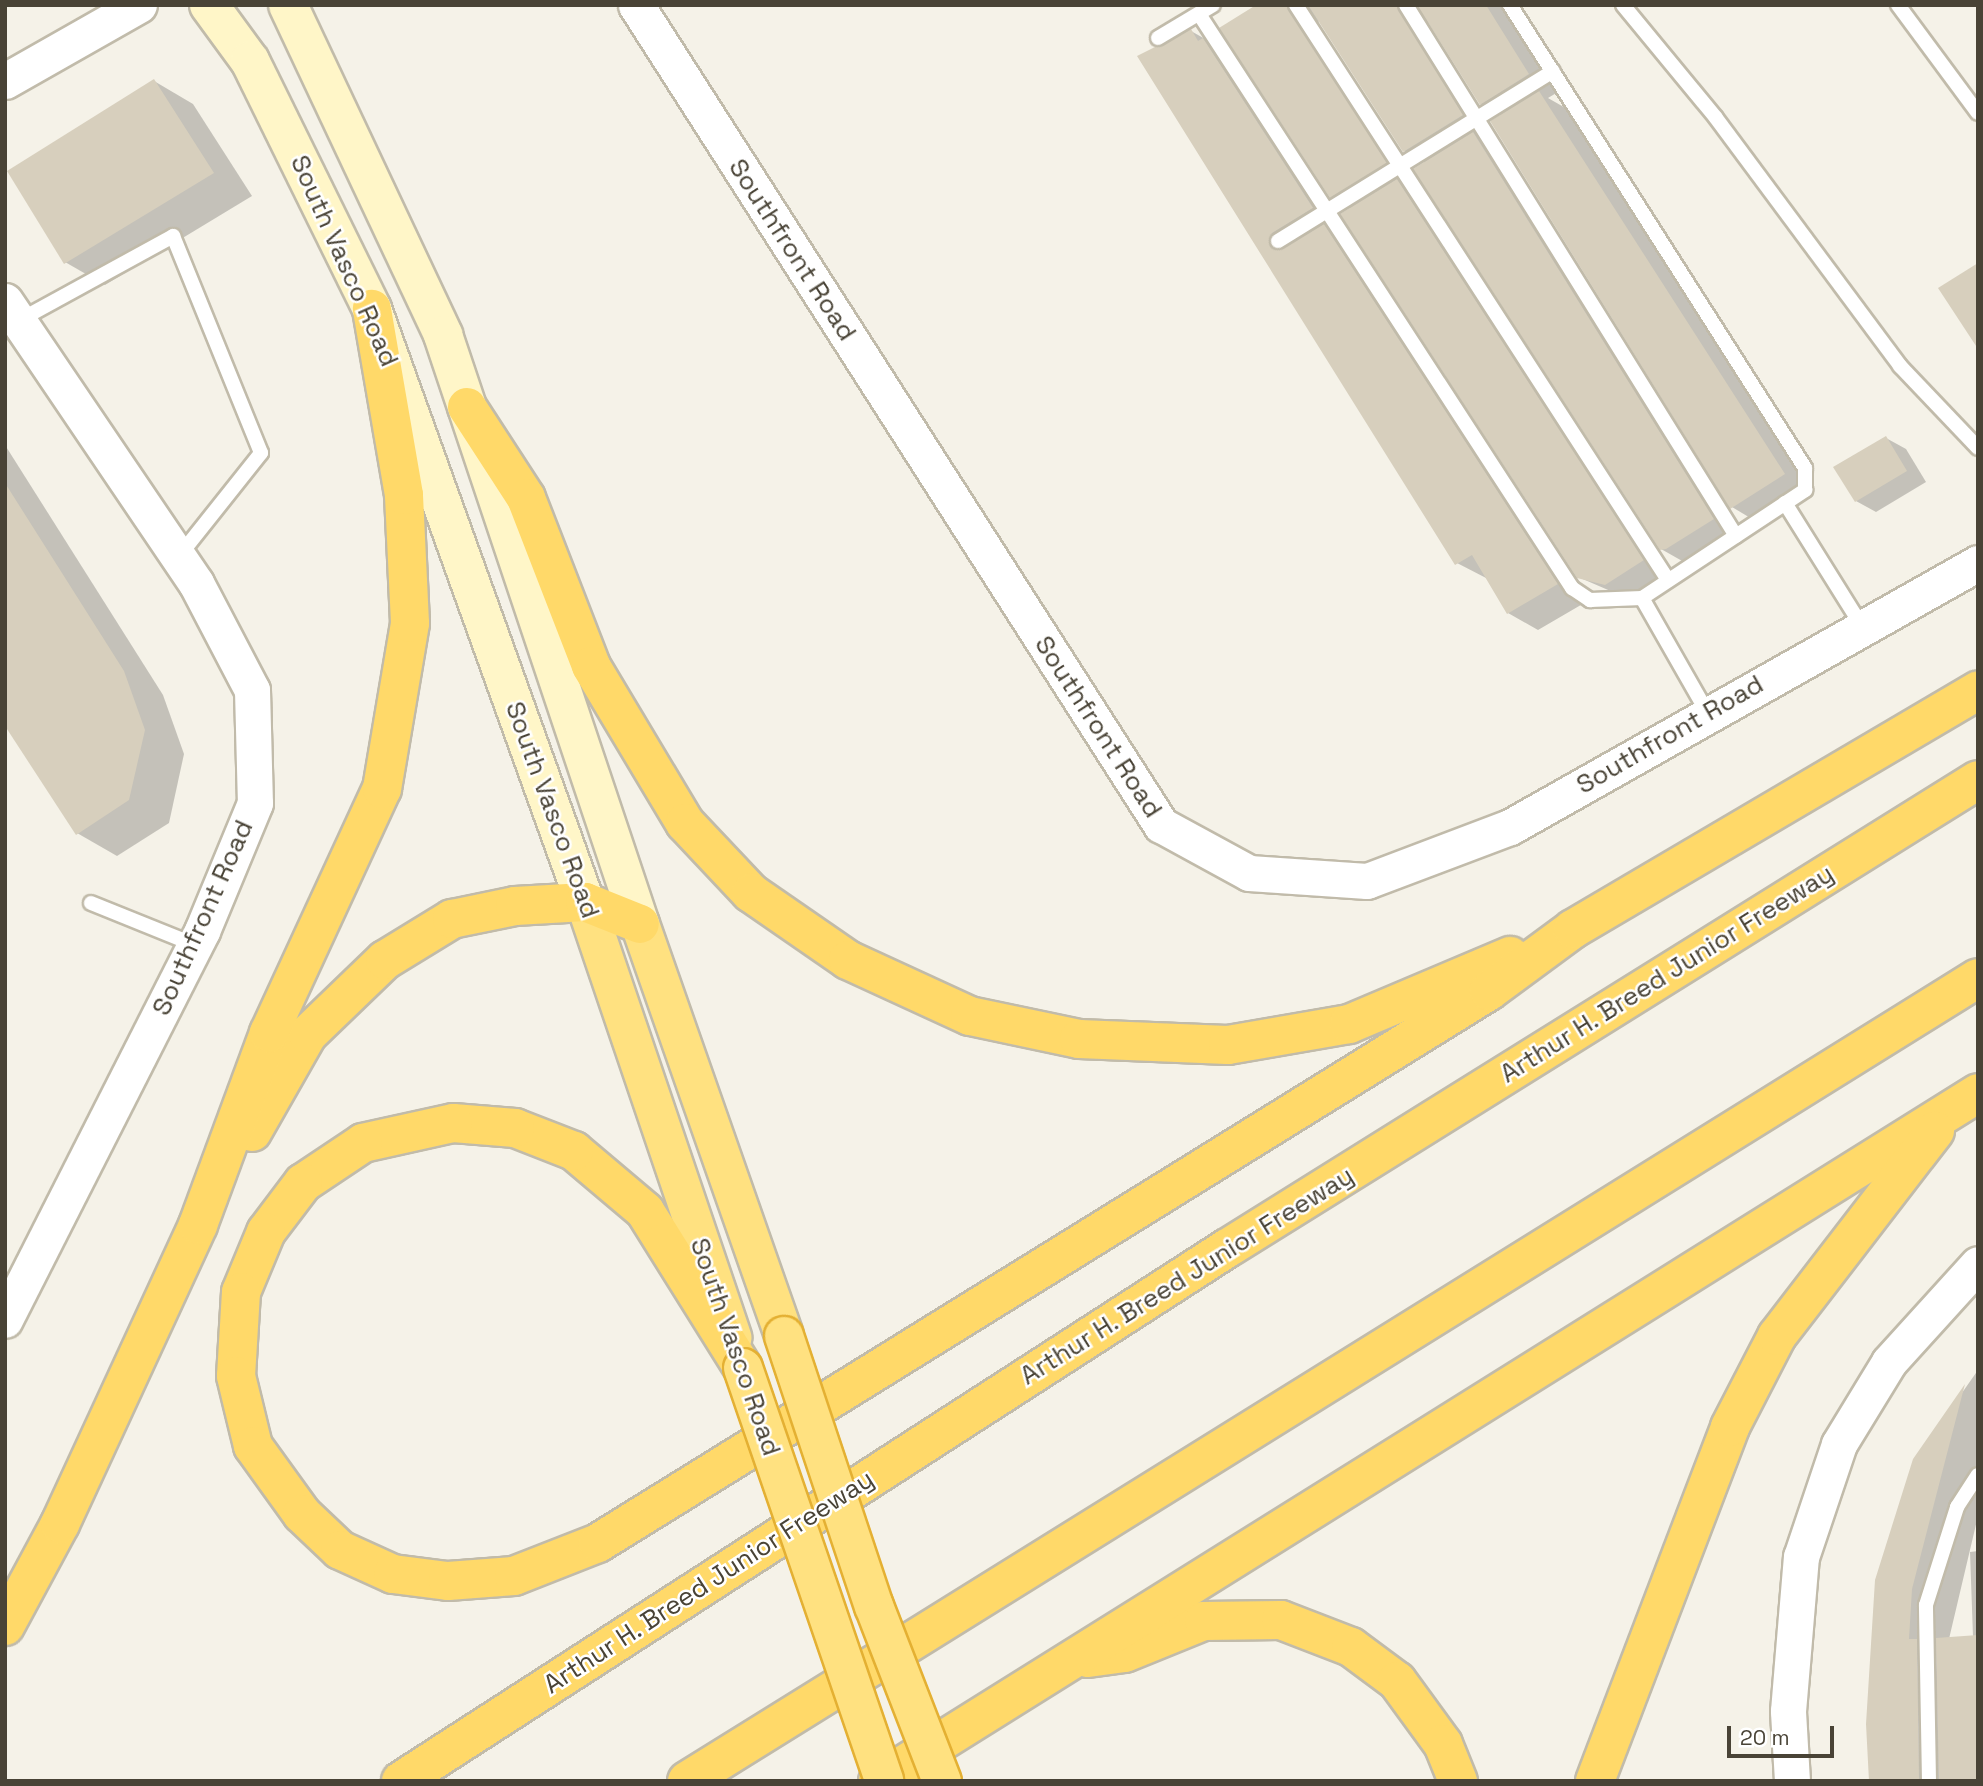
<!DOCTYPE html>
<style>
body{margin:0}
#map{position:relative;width:1983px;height:1786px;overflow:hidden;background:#f5f2e8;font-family:"Space Grotesk",sans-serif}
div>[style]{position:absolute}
.shadow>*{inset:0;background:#0003}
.building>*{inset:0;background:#d7cfbd}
.roads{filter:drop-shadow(2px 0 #c1bbaa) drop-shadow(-2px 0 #c1bbaa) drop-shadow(0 2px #c1bbaa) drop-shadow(0 -2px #c1bbaa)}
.service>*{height:14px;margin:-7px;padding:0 7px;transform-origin:7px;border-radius:7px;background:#fff}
.tertiary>*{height:35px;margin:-17.5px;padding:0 17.5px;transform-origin:17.5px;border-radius:17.5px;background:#fff}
.secondary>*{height:38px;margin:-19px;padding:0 19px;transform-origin:19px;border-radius:19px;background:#fff6c8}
.trunk>*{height:38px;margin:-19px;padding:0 19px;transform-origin:19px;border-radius:19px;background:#ffe180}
.motorway>*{height:38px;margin:-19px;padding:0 19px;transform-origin:19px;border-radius:19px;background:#ffd969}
.bridges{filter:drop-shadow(2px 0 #e4b033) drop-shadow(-2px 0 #e4b033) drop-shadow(0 2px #e4b033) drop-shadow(0 -2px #e4b033)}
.trunk-bridge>*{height:38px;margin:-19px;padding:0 19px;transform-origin:19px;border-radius:19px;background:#ffe180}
span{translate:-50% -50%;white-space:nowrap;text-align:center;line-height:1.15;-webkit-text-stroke:5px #fff;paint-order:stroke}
.street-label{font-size:26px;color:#494336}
.frame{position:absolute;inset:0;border:7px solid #494336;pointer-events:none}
.scale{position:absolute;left:1727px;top:1726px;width:107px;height:32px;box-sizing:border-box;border:4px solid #494336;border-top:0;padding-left:9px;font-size:21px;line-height:24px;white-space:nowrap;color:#494336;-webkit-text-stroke:5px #fff;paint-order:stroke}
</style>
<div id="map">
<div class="shadow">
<div style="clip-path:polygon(1259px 5px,1504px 5px,1558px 92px,1548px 98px,1569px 110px,1814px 492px,1762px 525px,1732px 507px,1502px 116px,1481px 104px,1429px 21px,1427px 28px,1743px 537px,1691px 566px,1661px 549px,1425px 163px,1404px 151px,1319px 20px,1317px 29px,1673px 578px,1636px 602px,1578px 577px,1352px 209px,1331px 196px)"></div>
<div style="clip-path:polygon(1191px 31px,1221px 48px,1586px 602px,1538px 630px,1508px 613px,1488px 579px,1457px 563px,1139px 57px)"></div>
<div style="clip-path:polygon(154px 81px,193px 104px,252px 196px,105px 285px,65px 262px)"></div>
<div style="clip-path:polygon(1886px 438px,1906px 449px,1926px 482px,1876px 512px,1856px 501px)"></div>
<div style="clip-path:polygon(5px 445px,163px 695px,184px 754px,169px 823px,117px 856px,77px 833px,5px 723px)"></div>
<div style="clip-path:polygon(1978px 1370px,1978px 1516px,1949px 1639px,1973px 1637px,1970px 1552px,1978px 1551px,1978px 1781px,1871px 1781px,1915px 1460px)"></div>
</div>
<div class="building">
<div style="clip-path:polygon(1256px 5px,1286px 5px,1387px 163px,1330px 198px,1219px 28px)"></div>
<div style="clip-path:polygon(1308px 5px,1396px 5px,1463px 115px,1403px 152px)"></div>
<div style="clip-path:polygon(1417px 5px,1486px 5px,1529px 74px,1480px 105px)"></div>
<div style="clip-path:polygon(1191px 29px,1198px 41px,1203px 38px,1313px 208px,1272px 233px,1270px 247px,1282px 249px,1324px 224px,1558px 584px,1507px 614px,1472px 555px,1455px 565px,1137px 56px)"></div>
<div style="clip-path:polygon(154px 79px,214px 173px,64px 264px,7px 171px)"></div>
<div style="clip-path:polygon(1539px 91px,1785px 474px,1730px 509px,1490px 121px)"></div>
<div style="clip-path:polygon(1473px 132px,1714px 519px,1666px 549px,1660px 550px,1413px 169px)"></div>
<div style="clip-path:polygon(1397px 179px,1644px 560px,1605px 585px,1577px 578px,1340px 214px)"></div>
<div style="clip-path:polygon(1978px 263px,1978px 349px,1938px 288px)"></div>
<div style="clip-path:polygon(1886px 436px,1907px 471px,1855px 502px,1833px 467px)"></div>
<div style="clip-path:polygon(5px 483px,124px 671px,145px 730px,129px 800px,76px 835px,5px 726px)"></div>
<div style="clip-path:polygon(1965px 1384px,1912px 1589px,1909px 1639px,1917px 1639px,1919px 1781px,1869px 1781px,1866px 1724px,1875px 1580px,1913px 1459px)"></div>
<div style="clip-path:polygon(1978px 1635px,1978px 1781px,1939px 1781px,1936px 1638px)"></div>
</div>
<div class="roads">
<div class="service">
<div style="left:1296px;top:5px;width:685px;rotate:57.1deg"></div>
<div style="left:1406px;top:5px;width:625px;rotate:58.14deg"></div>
<div style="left:1623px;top:5px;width:146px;rotate:50.5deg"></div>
<div style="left:1716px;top:118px;width:309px;rotate:53.4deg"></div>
<div style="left:1900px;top:366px;width:113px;rotate:46.4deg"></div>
<div style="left:1898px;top:5px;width:134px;rotate:53.5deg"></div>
<div style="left:1199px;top:14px;width:685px;rotate:56.98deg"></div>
<div style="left:1572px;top:588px;width:22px;rotate:34deg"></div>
<div style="left:1590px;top:600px;width:52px;rotate:-2.2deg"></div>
<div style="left:1642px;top:598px;width:196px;rotate:-33.5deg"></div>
<div style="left:1805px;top:490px;width:22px;rotate:-90deg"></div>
<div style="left:1805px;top:468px;width:549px;rotate:-122.5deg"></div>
<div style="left:1158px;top:38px;width:64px;rotate:-31deg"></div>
<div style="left:1278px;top:241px;width:323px;rotate:-31.7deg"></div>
<div style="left:18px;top:321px;width:177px;rotate:-28.7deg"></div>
<div style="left:173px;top:236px;width:234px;rotate:67.9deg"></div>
<div style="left:261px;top:453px;width:132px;rotate:128.5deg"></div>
<div style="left:1785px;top:503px;width:147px;rotate:58deg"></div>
<div style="left:1642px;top:598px;width:131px;rotate:60.3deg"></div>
<div style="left:91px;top:903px;width:112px;rotate:22deg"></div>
<div style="left:1929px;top:1781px;width:176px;rotate:-91deg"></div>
<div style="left:1926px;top:1605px;width:103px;rotate:-72.4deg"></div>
<div style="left:1957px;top:1507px;width:38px;rotate:-57deg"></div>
</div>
<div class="tertiary">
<div style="left:636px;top:5px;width:974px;rotate:57.37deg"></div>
<div style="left:1161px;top:825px;width:100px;rotate:28.6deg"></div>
<div style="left:1249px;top:873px;width:118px;rotate:3.9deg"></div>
<div style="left:1367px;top:881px;width:153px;rotate:-20.7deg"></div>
<div style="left:1510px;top:827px;width:537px;rotate:-29.43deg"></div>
<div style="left:5px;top:81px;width:154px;rotate:-29.6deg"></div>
<div style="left:5px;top:301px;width:341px;rotate:55.9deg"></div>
<div style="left:196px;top:583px;width:121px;rotate:62.4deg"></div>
<div style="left:252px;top:690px;width:113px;rotate:88.5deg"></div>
<div style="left:255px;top:803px;width:139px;rotate:112.5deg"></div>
<div style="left:202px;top:931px;width:436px;rotate:116.9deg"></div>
<div style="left:1792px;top:1781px;width:70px;rotate:-93.3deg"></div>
<div style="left:1788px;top:1711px;width:155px;rotate:-85.2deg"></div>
<div style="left:1801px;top:1557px;width:119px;rotate:-71.4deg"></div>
<div style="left:1839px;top:1444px;width:96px;rotate:-58.6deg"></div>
<div style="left:1889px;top:1362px;width:132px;rotate:-47.8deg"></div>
</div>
<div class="secondary">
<div style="left:209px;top:5px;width:69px;rotate:53.8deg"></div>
<div style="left:250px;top:61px;width:276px;rotate:63.8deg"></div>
<div style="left:372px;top:309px;width:630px;rotate:70.24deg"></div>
<div style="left:288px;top:5px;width:365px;rotate:64.8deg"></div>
<div style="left:443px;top:335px;width:621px;rotate:71.51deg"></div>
</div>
<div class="trunk">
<div style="left:585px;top:902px;width:460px;rotate:71.3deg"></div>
<div style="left:640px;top:924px;width:436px;rotate:70.7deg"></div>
</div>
<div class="motorway">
<div style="left:467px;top:407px;width:108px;rotate:57deg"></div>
<div style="left:526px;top:498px;width:180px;rotate:68.8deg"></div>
<div style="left:591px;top:666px;width:183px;rotate:59.1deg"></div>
<div style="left:685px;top:823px;width:96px;rotate:46.7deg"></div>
<div style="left:751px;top:893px;width:118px;rotate:34.6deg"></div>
<div style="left:848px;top:960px;width:134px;rotate:24.7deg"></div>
<div style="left:970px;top:1016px;width:111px;rotate:11.9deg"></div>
<div style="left:1079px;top:1039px;width:149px;rotate:2.3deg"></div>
<div style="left:1228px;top:1045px;width:123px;rotate:-9.8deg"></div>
<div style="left:1349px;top:1024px;width:175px;rotate:-22.9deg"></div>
<div style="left:252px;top:1132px;width:113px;rotate:-60.3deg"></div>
<div style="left:308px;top:1034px;width:107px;rotate:-43.9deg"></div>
<div style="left:385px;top:960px;width:79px;rotate:-31.5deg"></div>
<div style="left:452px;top:919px;width:64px;rotate:-11.7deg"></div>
<div style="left:515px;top:906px;width:70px;rotate:-3.3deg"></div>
<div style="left:585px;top:902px;width:59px;rotate:21.8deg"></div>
<div style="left:743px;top:1368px;width:185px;rotate:-122deg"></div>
<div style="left:645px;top:1211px;width:93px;rotate:-139.8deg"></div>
<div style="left:574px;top:1151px;width:63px;rotate:-158.7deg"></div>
<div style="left:515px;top:1128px;width:62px;rotate:-175.4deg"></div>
<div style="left:453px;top:1123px;width:92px;rotate:167.5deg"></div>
<div style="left:363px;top:1143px;width:72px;rotate:146.3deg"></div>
<div style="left:303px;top:1183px;width:61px;rotate:127.1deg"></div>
<div style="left:266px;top:1232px;width:65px;rotate:112.6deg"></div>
<div style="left:241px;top:1292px;width:84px;rotate:93.4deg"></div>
<div style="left:236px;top:1376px;width:72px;rotate:76.3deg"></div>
<div style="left:253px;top:1446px;width:84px;rotate:54.2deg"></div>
<div style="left:302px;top:1514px;width:52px;rotate:43.5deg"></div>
<div style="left:340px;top:1550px;width:58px;rotate:24.4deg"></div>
<div style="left:393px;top:1574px;width:55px;rotate:7.3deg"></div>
<div style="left:448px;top:1581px;width:66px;rotate:-4.3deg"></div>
<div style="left:514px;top:1576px;width:90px;rotate:-21.4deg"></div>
<div style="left:598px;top:1543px;width:1048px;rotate:-31.78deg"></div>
<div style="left:1489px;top:991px;width:104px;rotate:-36.4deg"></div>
<div style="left:1573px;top:929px;width:470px;rotate:-30.5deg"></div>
<div style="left:5px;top:1626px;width:116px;rotate:-61.7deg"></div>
<div style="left:60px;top:1524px;width:329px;rotate:-65.2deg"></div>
<div style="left:198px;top:1225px;width:205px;rotate:-69.7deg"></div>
<div style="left:269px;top:1033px;width:269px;rotate:-65.2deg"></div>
<div style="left:382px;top:789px;width:168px;rotate:-80.4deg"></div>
<div style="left:410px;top:623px;width:128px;rotate:-92.7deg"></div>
<div style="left:404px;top:495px;width:189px;rotate:-99.8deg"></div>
<div style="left:1088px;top:1658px;width:37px;rotate:-8deg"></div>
<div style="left:1125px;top:1653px;width:85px;rotate:-22.1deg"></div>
<div style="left:1204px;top:1621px;width:77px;rotate:-0.7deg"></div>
<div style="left:1281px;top:1620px;width:75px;rotate:21.1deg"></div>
<div style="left:1351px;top:1647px;width:57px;rotate:36.5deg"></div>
<div style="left:1397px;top:1681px;width:78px;rotate:53.9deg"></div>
<div style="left:1443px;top:1744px;width:40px;rotate:68deg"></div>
<div style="left:401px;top:1781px;width:982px;rotate:-32.82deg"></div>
<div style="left:1226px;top:1249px;width:886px;rotate:-31.95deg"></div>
<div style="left:687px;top:1781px;width:1520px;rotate:-31.88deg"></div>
<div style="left:878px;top:1781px;width:1297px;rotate:-32.02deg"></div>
<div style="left:1595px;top:1781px;width:379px;rotate:-69.1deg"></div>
<div style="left:1730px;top:1427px;width:102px;rotate:-62.7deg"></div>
<div style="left:1777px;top:1336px;width:259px;rotate:-52.4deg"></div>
</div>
</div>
<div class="bridges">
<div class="trunk-bridge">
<div style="left:784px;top:1336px;width:285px;rotate:71.6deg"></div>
<div style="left:874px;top:1606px;width:188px;rotate:68.8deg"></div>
<div style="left:743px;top:1368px;width:436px;rotate:71.1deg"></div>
</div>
</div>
<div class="street-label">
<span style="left:792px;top:250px;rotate:57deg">Southfront Road</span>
<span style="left:344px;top:261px;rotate:66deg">South Vasco Road</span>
<span style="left:1098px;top:727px;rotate:57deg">Southfront Road</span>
<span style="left:1670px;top:735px;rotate:-30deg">Southfront Road</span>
<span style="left:552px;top:810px;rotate:70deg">South Vasco Road</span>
<span style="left:203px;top:918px;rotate:-66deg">Southfront Road</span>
<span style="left:1667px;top:974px;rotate:-32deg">Arthur H. Breed Junior Freeway</span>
<span style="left:1187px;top:1276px;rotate:-32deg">Arthur H. Breed Junior Freeway</span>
<span style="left:735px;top:1347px;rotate:71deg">South Vasco Road</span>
<span style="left:709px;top:1582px;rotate:-33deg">Arthur H. Breed Junior Freeway</span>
</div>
<div class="frame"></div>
<div class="scale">20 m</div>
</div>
